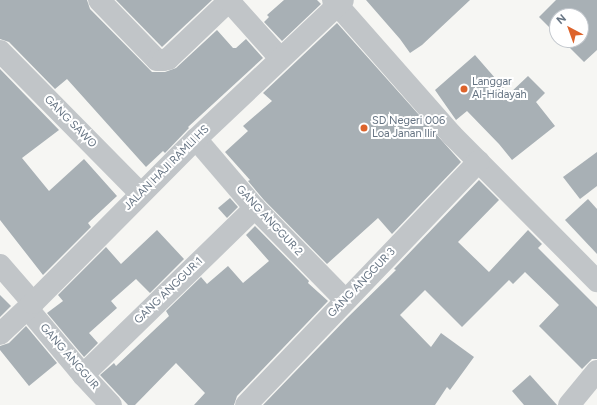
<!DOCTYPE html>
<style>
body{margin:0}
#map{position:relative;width:597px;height:405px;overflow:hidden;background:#f6f6f3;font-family:Figtree,sans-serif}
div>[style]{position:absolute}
.building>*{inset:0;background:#a8b0b5}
.minor>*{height:22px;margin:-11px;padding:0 11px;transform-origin:11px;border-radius:11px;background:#c1c5c8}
.dots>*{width:11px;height:11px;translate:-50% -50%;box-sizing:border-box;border:2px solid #fff;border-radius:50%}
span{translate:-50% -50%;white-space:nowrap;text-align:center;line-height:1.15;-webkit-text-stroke:4px #fff;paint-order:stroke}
.poi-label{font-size:11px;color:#667483}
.left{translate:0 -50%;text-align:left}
.street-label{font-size:11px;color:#667483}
.north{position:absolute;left:549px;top:8px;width:40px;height:40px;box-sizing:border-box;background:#fff;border:1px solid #c2c7cd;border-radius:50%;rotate:319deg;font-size:11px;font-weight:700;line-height:16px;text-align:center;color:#667483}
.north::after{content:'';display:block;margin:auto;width:14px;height:18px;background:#dd632b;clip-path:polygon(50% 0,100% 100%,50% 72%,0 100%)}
</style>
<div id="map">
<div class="building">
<div style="clip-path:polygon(0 0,87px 0,90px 9px,152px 72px,165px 72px,176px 68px,217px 30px,233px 48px,236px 48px,246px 39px,263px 58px,188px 127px,189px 128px,165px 153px,163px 151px,146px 167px,67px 79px,55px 89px,9px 42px,0 39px)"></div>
<div style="clip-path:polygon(116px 0,212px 0,162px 47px)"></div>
<div style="clip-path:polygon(284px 0,317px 0,321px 4px,282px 41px,264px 22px,269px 17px,267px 15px)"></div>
<div style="clip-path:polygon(366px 0,470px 0,422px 45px,410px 53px,400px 39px)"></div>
<div style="clip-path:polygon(556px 0,597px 0,597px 50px,584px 62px,562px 40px,581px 40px,581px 16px,557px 16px,557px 35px,539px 17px)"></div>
<div style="clip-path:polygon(337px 23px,461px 162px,392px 234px,378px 218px,327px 264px,264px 200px,248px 181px,250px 180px,225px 152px,248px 131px,243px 126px,272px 101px,263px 93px)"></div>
<div style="clip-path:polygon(475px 55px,509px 94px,528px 76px,545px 93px,536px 102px,555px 126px,512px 160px,499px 144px,467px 111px,456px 120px,435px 90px)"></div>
<div style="clip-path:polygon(0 69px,59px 130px,22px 158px,49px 191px,84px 159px,117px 196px,88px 223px,91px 227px,43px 275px,0 220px)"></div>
<div style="clip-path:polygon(597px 152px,597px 186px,580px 199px,563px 177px)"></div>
<div style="clip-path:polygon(479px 180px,499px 200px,458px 242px,489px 272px,528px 230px,542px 244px,538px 248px,597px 307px,597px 359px,592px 359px,582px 369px,539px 326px,559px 305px,525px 272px,513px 284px,509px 280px,462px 327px,425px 290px,400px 315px,431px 347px,441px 333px,474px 357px,450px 390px,447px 387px,435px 405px,263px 405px,347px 318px,396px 270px,394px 269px)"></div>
<div style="clip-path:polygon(230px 198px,238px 207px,227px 218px,218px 208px)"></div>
<div style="clip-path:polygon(588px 199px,597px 209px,597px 254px,565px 220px)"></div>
<div style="clip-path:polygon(255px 226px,309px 281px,308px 283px,328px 301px,237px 396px,234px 405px,194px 405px,205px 393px,176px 363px,135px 405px,128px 405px,100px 375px,114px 363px,116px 366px,169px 316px,166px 311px,201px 277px,207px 284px,228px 266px,243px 283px,269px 261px,246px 235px)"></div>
<div style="clip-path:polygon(157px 230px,184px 259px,150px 293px,136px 279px,111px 301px,117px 308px,89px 333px,98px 343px,84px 357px,47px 313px,63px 301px,58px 295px,106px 247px,121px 264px)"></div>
<div style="clip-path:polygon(0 295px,11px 306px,0 317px)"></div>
<div style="clip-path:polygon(26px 326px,57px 363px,29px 386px,0 350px,0 346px,9px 343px)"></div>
<div style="clip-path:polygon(530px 375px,557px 405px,524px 405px,512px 391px)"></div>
</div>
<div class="minor">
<div style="left:99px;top:0;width:83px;rotate:46deg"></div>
<div style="left:157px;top:60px;width:6px"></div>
<div style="left:163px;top:60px;width:5px;rotate:-11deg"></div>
<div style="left:168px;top:59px;width:84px;rotate:-43.6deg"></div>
<div style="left:228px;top:0;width:78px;rotate:48.1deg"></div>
<div style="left:333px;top:0;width:180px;rotate:48.6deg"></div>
<div style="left:452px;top:135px;width:206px;rotate:45.2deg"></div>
<div style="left:0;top:51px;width:199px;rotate:45.4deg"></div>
<div style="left:196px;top:139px;width:91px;rotate:49.5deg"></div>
<div style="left:255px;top:208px;width:129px;rotate:45.6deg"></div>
<div style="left:0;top:265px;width:50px;rotate:49deg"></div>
<div style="left:28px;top:309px;width:86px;rotate:50.2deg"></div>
<div style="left:83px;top:375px;width:41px;rotate:47deg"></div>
<div style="left:0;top:334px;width:45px;rotate:-43.2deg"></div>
<div style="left:33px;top:303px;width:231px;rotate:-45.2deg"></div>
<div style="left:196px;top:139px;width:202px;rotate:-43.4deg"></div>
<div style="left:83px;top:375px;width:240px;rotate:-44.2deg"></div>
<div style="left:246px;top:405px;width:337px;rotate:-46.3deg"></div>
<div style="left:569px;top:405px;width:44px;rotate:-50.5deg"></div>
</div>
<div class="dots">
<div style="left:464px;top:89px;background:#dd632b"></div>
<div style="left:364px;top:128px;background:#dd632b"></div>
</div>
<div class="poi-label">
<span class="left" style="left:472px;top:89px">Langgar<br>Al-Hidayah</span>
<span class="left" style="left:372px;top:128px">SD Negeri 006<br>Loa Janan Ilir</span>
</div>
<div class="street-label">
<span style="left:70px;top:122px;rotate:45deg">GANG SAWO</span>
<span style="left:167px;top:168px;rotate:-45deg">JALAN HAJI RAMLI HS</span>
<span style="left:269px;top:221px;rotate:47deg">GANG ANGGUR 2</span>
<span style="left:362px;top:283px;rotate:-46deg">GANG ANGGUR 3</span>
<span style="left:169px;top:291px;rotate:-44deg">GANG ANGGUR 1</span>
<span style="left:69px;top:357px;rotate:49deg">GANG ANGGUR</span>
</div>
<div class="north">N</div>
</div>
